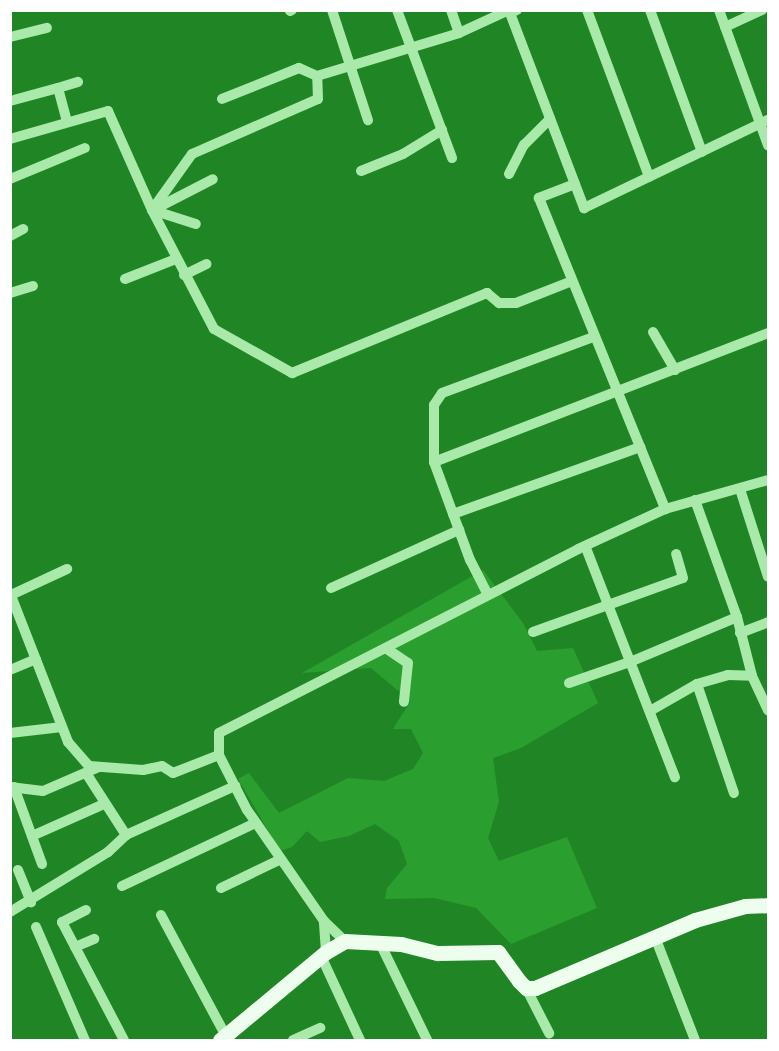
<!DOCTYPE html>
<style>
body{margin:0}
#map{position:relative;width:779px;height:1051px;overflow:hidden;background:#208625;font-family:Roboto,sans-serif}
div>[style]{position:absolute}
.green>*{inset:0;background:#2a9e2e}
.minor>*{height:10px;margin:-5px;padding:0 5px;transform-origin:5px;border-radius:5px;background:#a9eaab}
.major>*{height:15px;margin:-7.5px;padding:0 7.5px;transform-origin:7.5px;border-radius:7.5px;background:#edfeee}
span{translate:-50% -50%;white-space:nowrap;text-align:center;line-height:1.15;-webkit-text-stroke:6px #208625;paint-order:stroke}
.frame{position:absolute;inset:0;border:12px solid #fff;pointer-events:none}
</style>
<div id="map">
<div class="green">
<div style="clip-path:polygon(483px 570px,523px 623px,537px 651px,573px 648px,598px 703px,521px 748px,493px 758px,499px 802px,488px 838px,499px 861px,567px 837px,597px 908px,511px 944px,476px 908px,434px 898px,385px 899px,387px 888px,407px 864px,399px 841px,375px 824px,349px 836px,320px 842px,307px 831px,292px 847px,280px 851px,238px 779px,249px 773px,279px 813px,348px 778px,384px 781px,413px 769px,423px 753px,411px 729px,393px 729px,410px 702px,401px 693px,371px 668px,302px 673px)"></div>
</div>
<div class="minor">
<div style="left:332px;top:10px;width:116px;rotate:71.9deg"></div>
<div style="left:397px;top:10px;width:158px;rotate:69.6deg"></div>
<div style="left:451px;top:10px;width:24px;rotate:71deg"></div>
<div style="left:517px;top:10px;width:8px;rotate:157deg"></div>
<div style="left:510px;top:13px;width:209px;rotate:69.2deg"></div>
<div style="left:584px;top:208px;width:204px;rotate:-25.6deg"></div>
<div style="left:587px;top:10px;width:178px;rotate:69.6deg"></div>
<div style="left:650px;top:10px;width:151px;rotate:69.9deg"></div>
<div style="left:719px;top:10px;width:144px;rotate:70.1deg"></div>
<div style="left:290px;top:11px;width:2px;rotate:-27deg"></div>
<div style="left:725px;top:27px;width:41px;rotate:-24.7deg"></div>
<div style="left:10px;top:37px;width:38px;rotate:-14deg"></div>
<div style="left:317px;top:76px;width:148px;rotate:-16.8deg"></div>
<div style="left:459px;top:33px;width:55px;rotate:-24.7deg"></div>
<div style="left:58px;top:88px;width:21px;rotate:-17deg"></div>
<div style="left:10px;top:101px;width:50px;rotate:-15.2deg"></div>
<div style="left:58px;top:88px;width:35px;rotate:75deg"></div>
<div style="left:10px;top:139px;width:102px;rotate:-15.9deg"></div>
<div style="left:108px;top:111px;width:108px;rotate:66deg"></div>
<div style="left:152px;top:210px;width:134px;rotate:62.5deg"></div>
<div style="left:214px;top:329px;width:90px;rotate:29.4deg"></div>
<div style="left:292px;top:373px;width:211px;rotate:-22.3deg"></div>
<div style="left:487px;top:293px;width:16px;rotate:40deg"></div>
<div style="left:499px;top:303px;width:17px"></div>
<div style="left:516px;top:303px;width:60px;rotate:-21.4deg"></div>
<div style="left:361px;top:171px;width:45px;rotate:-22deg"></div>
<div style="left:403px;top:154px;width:46px;rotate:-31.6deg"></div>
<div style="left:509px;top:174px;width:33px;rotate:-63deg"></div>
<div style="left:524px;top:145px;width:37px;rotate:-45deg"></div>
<div style="left:10px;top:179px;width:81px;rotate:-22.5deg"></div>
<div style="left:575px;top:184px;width:39px;rotate:159deg"></div>
<div style="left:539px;top:198px;width:336px;rotate:67.9deg"></div>
<div style="left:155px;top:209px;width:65px;rotate:-27.3deg"></div>
<div style="left:152px;top:210px;width:69px;rotate:-54.5deg"></div>
<div style="left:192px;top:154px;width:137px;rotate:-23.6deg"></div>
<div style="left:318px;top:99px;width:23px;rotate:-92deg"></div>
<div style="left:317px;top:76px;width:20px;rotate:-156deg"></div>
<div style="left:299px;top:68px;width:83px;rotate:158.1deg"></div>
<div style="left:152px;top:210px;width:46px;rotate:17.7deg"></div>
<div style="left:10px;top:236px;width:15px;rotate:-28deg"></div>
<div style="left:184px;top:275px;width:25px;rotate:-26deg"></div>
<div style="left:125px;top:279px;width:55px;rotate:-21.4deg"></div>
<div style="left:10px;top:293px;width:24px;rotate:-17deg"></div>
<div style="left:653px;top:332px;width:44px;rotate:59.9deg"></div>
<div style="left:434px;top:462px;width:358px;rotate:-21.1deg"></div>
<div style="left:740px;top:489px;width:92px;rotate:72.3deg"></div>
<div style="left:695px;top:500px;width:124px;rotate:70.3deg"></div>
<div style="left:737px;top:617px;width:61px;rotate:75.7deg"></div>
<div style="left:752px;top:676px;width:38px;rotate:65deg"></div>
<div style="left:453px;top:514px;width:199px;rotate:-19.7deg"></div>
<div style="left:586px;top:548px;width:246px;rotate:68.8deg"></div>
<div style="left:331px;top:588px;width:141px;rotate:-24.4deg"></div>
<div style="left:10px;top:593px;width:160px;rotate:68.7deg"></div>
<div style="left:68px;top:742px;width:32px;rotate:49deg"></div>
<div style="left:89px;top:766px;width:54px;rotate:4.2deg"></div>
<div style="left:143px;top:770px;width:19px;rotate:-12deg"></div>
<div style="left:162px;top:766px;width:13px;rotate:32deg"></div>
<div style="left:173px;top:773px;width:49px;rotate:-21.4deg"></div>
<div style="left:11px;top:595px;width:62px;rotate:-24.9deg"></div>
<div style="left:488px;top:595px;width:39px;rotate:-117deg"></div>
<div style="left:470px;top:560px;width:104px;rotate:-110.2deg"></div>
<div style="left:434px;top:462px;width:57px;rotate:-90deg"></div>
<div style="left:434px;top:405px;width:14px;rotate:-56deg"></div>
<div style="left:442px;top:393px;width:161px;rotate:-20.3deg"></div>
<div style="left:533px;top:632px;width:159px;rotate:-19.8deg"></div>
<div style="left:683px;top:578px;width:25px;rotate:-106deg"></div>
<div style="left:740px;top:633px;width:30px;rotate:-21deg"></div>
<div style="left:387px;top:649px;width:25px;rotate:34deg"></div>
<div style="left:408px;top:663px;width:39px;rotate:96deg"></div>
<div style="left:10px;top:670px;width:28px;rotate:-23deg"></div>
<div style="left:569px;top:683px;width:65px;rotate:-19deg"></div>
<div style="left:630px;top:662px;width:116px;rotate:-22.8deg"></div>
<div style="left:697px;top:684px;width:115px;rotate:71.3deg"></div>
<div style="left:650px;top:711px;width:54px;rotate:-29.9deg"></div>
<div style="left:697px;top:684px;width:32px;rotate:-16deg"></div>
<div style="left:728px;top:675px;width:24px;rotate:2deg"></div>
<div style="left:10px;top:733px;width:52px;rotate:-6.6deg"></div>
<div style="left:86px;top:773px;width:74px;rotate:57.2deg"></div>
<div style="left:10px;top:787px;width:33px;rotate:7deg"></div>
<div style="left:43px;top:791px;width:61px;rotate:-23.2deg"></div>
<div style="left:14px;top:787px;width:82px;rotate:70deg"></div>
<div style="left:32px;top:836px;width:79px;rotate:-24deg"></div>
<div style="left:18px;top:870px;width:35px;rotate:68deg"></div>
<div style="left:122px;top:886px;width:147px;rotate:-25.3deg"></div>
<div style="left:221px;top:888px;width:64px;rotate:-25.8deg"></div>
<div style="left:86px;top:910px;width:27px;rotate:153deg"></div>
<div style="left:62px;top:922px;width:133px;rotate:62.3deg"></div>
<div style="left:10px;top:912px;width:115px;rotate:-31.5deg"></div>
<div style="left:108px;top:852px;width:25px;rotate:-43deg"></div>
<div style="left:126px;top:835px;width:120px;rotate:-24.2deg"></div>
<div style="left:161px;top:915px;width:142px;rotate:61.8deg"></div>
<div style="left:324px;top:921px;width:29px;rotate:44deg"></div>
<div style="left:36px;top:927px;width:123px;rotate:66.6deg"></div>
<div style="left:655px;top:937px;width:110px;rotate:68.8deg"></div>
<div style="left:380px;top:943px;width:108px;rotate:64.1deg"></div>
<div style="left:75px;top:947px;width:21px;rotate:-23deg"></div>
<div style="left:326px;top:952px;width:31px;rotate:-94deg"></div>
<div style="left:324px;top:921px;width:135px;rotate:-124.7deg"></div>
<div style="left:247px;top:810px;width:62px;rotate:-117deg"></div>
<div style="left:219px;top:755px;width:22px;rotate:-90deg"></div>
<div style="left:219px;top:733px;width:403px;rotate:-27.1deg"></div>
<div style="left:578px;top:549px;width:96px;rotate:-24.7deg"></div>
<div style="left:665px;top:509px;width:107px;rotate:-15.7deg"></div>
<div style="left:321px;top:956px;width:93px;rotate:65.1deg"></div>
<div style="left:526px;top:988px;width:51px;rotate:62.9deg"></div>
<div style="left:293px;top:1040px;width:30px;rotate:-24deg"></div>
</div>
<div class="major">
<div style="left:220px;top:1040px;width:138px;rotate:-39.7deg"></div>
<div style="left:326px;top:952px;width:22px;rotate:-30deg"></div>
<div style="left:345px;top:941px;width:56px;rotate:3.1deg"></div>
<div style="left:401px;top:944px;width:38px;rotate:14deg"></div>
<div style="left:438px;top:953px;width:60px;rotate:-1deg"></div>
<div style="left:498px;top:952px;width:36px;rotate:54deg"></div>
<div style="left:519px;top:981px;width:10px;rotate:45deg"></div>
<div style="left:526px;top:988px;width:9px"></div>
<div style="left:535px;top:988px;width:174px;rotate:-23deg"></div>
<div style="left:695px;top:920px;width:52px;rotate:-15.6deg"></div>
<div style="left:745px;top:906px;width:23px;rotate:-2deg"></div>
</div>
<div class="frame"></div>
</div>
